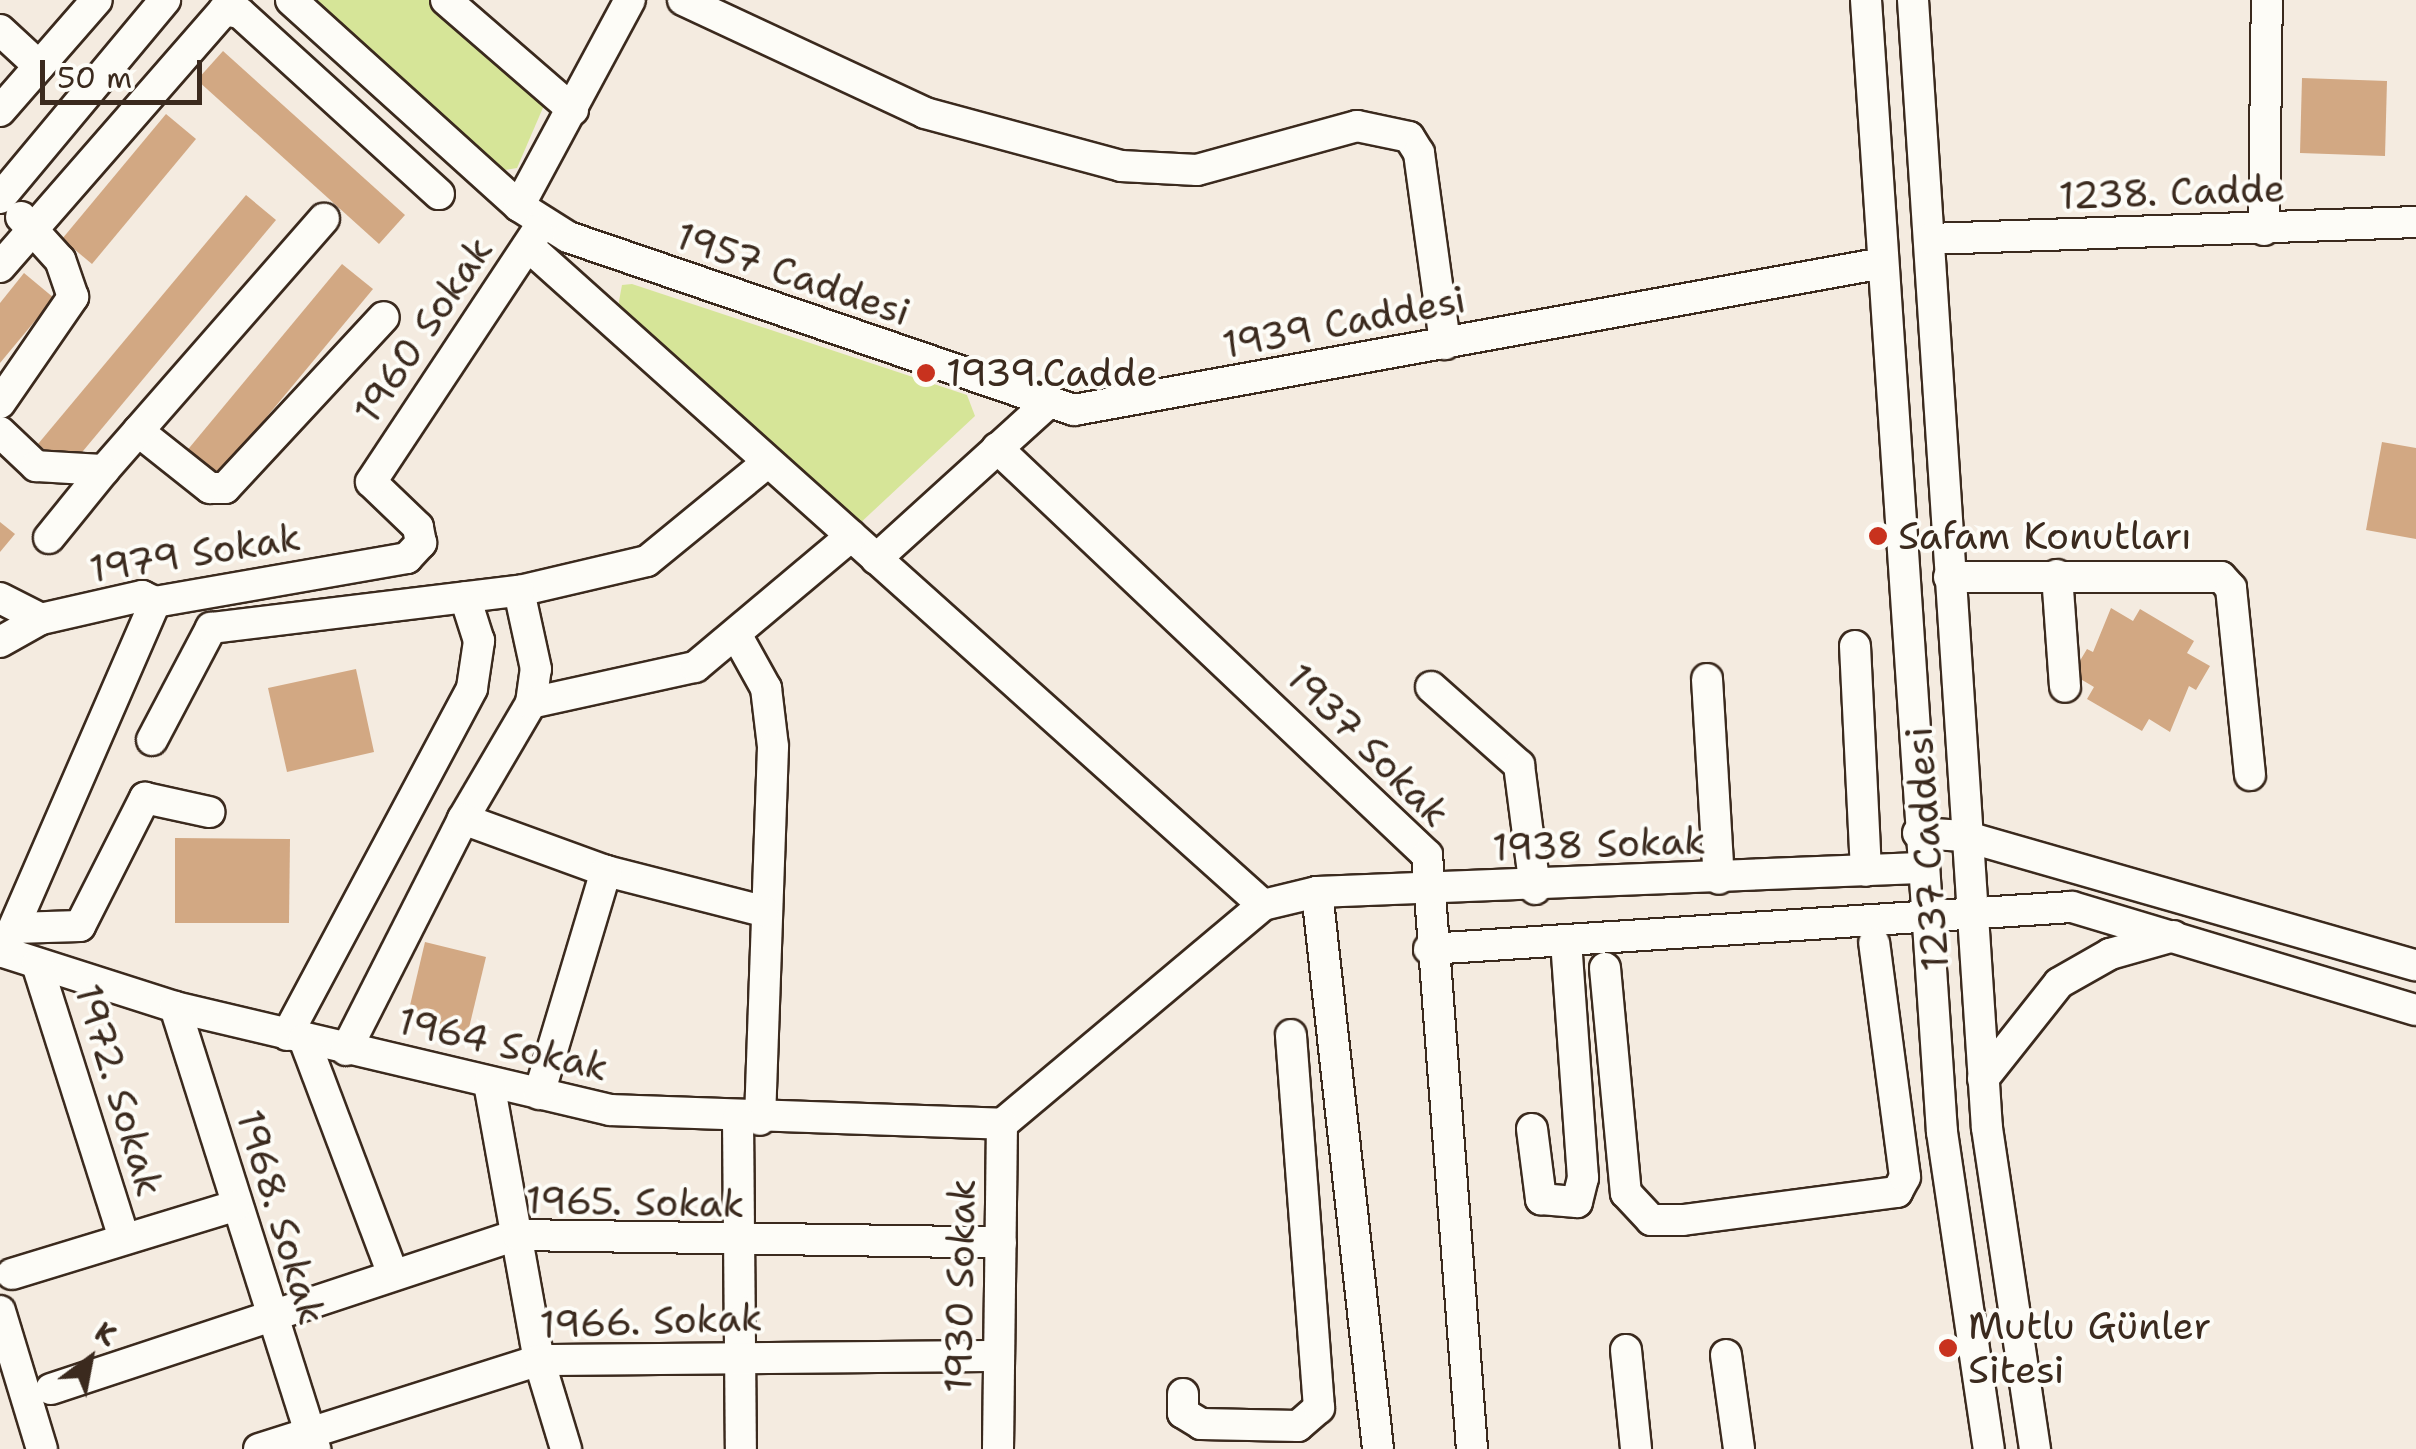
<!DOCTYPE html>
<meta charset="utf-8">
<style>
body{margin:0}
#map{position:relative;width:2416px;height:1449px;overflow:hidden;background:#f4ebe0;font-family:"Shantell Sans",sans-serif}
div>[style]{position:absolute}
.green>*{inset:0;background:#d6e598}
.building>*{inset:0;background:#d2a883}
.roads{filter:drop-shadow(2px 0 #3b2a1e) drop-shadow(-2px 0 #3b2a1e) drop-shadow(0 2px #3b2a1e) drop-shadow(0 -2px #3b2a1e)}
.minor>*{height:30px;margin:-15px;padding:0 15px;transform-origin:15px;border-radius:15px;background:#fdfcf7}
.dots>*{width:28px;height:28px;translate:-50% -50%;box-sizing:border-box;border:5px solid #fdfcf7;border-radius:50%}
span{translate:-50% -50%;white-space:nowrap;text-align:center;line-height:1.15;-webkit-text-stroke:8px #fdfcf7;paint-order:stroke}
.street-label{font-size:38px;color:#3b2a1e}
.poi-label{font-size:38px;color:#3b2a1e}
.left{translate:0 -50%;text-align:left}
.north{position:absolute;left:40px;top:1309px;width:100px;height:100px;-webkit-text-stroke:8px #fdfcf7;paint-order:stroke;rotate:32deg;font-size:28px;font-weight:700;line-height:40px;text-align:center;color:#3b2a1e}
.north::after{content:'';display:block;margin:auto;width:35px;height:45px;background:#3b2a1e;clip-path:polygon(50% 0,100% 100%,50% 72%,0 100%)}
.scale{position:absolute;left:40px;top:60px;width:162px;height:45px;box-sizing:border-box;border:5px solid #3b2a1e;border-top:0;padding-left:12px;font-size:30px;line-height:35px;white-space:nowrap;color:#3b2a1e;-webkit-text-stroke:8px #fdfcf7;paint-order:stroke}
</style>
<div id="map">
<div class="green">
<div style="clip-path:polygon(315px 0,431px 0,545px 103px,517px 168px,505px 170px)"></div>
<div style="clip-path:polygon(632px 284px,967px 395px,975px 416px,857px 526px,617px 312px,622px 285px)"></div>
</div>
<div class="building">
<div style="clip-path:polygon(223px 51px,405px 215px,379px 244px,197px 80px)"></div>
<div style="clip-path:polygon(2302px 78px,2387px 81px,2385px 156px,2300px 153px)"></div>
<div style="clip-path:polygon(166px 114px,196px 139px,92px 264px,62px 239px)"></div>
<div style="clip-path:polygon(246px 195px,276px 220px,68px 469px,38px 444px)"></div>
<div style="clip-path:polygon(342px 264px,373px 289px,216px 478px,185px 453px)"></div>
<div style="clip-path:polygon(24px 273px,54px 298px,0 363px,0 303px)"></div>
<div style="clip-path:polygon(2382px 442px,2416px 448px,2416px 539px,2366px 530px)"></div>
<div style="clip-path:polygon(0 522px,15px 534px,0 552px)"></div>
<div style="clip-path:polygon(2111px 608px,2133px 621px,2140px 609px,2194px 641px,2187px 653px,2210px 666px,2196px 690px,2189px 686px,2170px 732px,2149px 719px,2142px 731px,2087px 699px,2094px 687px,2072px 674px,2087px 649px,2093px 652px)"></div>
<div style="clip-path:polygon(356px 669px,374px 752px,287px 772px,268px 688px)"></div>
<div style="clip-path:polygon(175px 838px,290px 839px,289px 923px,175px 923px)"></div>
<div style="clip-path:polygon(425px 942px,486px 957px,468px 1032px,407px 1018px)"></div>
</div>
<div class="roads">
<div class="minor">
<div style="left:291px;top:0;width:307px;rotate:42.1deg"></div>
<div style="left:519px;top:206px;width:58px;rotate:32.3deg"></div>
<div style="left:568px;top:237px;width:535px;rotate:18.88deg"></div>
<div style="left:1074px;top:410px;width:822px;rotate:-10.3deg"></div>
<div style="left:446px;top:0;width:168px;rotate:40.9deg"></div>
<div style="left:683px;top:0;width:267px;rotate:25deg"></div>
<div style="left:925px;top:113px;width:203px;rotate:15.1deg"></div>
<div style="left:1121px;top:166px;width:76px;rotate:3deg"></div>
<div style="left:1197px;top:170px;width:166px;rotate:-15.4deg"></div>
<div style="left:1357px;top:126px;width:53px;rotate:11.9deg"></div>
<div style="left:1409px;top:137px;width:19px;rotate:58deg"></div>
<div style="left:1419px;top:153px;width:193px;rotate:82.2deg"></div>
<div style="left:1866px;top:0;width:1135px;rotate:86.16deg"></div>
<div style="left:1942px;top:1132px;width:320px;rotate:81.6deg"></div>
<div style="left:1913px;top:0;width:1130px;rotate:86.25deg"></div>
<div style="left:1987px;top:1128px;width:325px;rotate:81.5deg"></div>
<div style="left:0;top:30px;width:53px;rotate:42.7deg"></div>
<div style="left:0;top:111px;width:147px;rotate:-48.9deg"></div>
<div style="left:0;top:198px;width:258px;rotate:-50.2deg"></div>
<div style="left:519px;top:206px;width:234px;rotate:-61.7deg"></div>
<div style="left:2264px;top:230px;width:230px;rotate:-89.3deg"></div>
<div style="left:1930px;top:239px;width:486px;rotate:-2deg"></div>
<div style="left:528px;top:246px;width:987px;rotate:41.88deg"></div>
<div style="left:0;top:267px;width:341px;rotate:-48.9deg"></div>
<div style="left:224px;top:10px;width:16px;rotate:11deg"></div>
<div style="left:240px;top:13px;width:269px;rotate:42.3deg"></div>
<div style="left:0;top:403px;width:129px;rotate:-55.4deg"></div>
<div style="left:73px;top:297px;width:39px;rotate:-109deg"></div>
<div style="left:60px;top:260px;width:58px;rotate:-132.2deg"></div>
<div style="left:138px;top:431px;width:92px;rotate:38.4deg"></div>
<div style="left:210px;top:488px;width:15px"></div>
<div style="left:225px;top:488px;width:233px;rotate:-47.1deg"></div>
<div style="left:0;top:432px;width:50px;rotate:43.4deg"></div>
<div style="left:36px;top:466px;width:68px;rotate:3.4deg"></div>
<div style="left:104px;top:470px;width:334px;rotate:-48.8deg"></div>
<div style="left:997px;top:448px;width:592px;rotate:43.43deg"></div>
<div style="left:1427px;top:855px;width:596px;rotate:85.67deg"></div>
<div style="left:49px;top:538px;width:87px;rotate:-51deg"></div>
<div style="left:876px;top:559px;width:232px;rotate:-42.2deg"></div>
<div style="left:2057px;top:575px;width:112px;rotate:85.9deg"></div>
<div style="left:1949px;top:577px;width:272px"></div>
<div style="left:2221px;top:577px;width:15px;rotate:48deg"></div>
<div style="left:2231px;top:588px;width:188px;rotate:84.2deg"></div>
<div style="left:0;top:598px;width:46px;rotate:27.1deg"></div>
<div style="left:737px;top:636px;width:60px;rotate:60.9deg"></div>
<div style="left:766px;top:688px;width:59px;rotate:83.2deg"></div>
<div style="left:773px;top:747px;width:373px;rotate:92deg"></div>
<div style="left:0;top:642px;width:47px;rotate:-29.3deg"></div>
<div style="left:41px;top:619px;width:104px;rotate:-12.8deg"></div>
<div style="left:142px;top:596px;width:14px;rotate:25deg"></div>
<div style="left:155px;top:602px;width:256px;rotate:-9.9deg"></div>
<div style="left:407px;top:558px;width:21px;rotate:-47deg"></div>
<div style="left:421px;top:543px;width:16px;rotate:-101deg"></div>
<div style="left:418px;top:527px;width:65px;rotate:-136.2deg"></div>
<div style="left:371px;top:482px;width:302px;rotate:-56.5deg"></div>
<div style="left:1855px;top:646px;width:225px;rotate:87.2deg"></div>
<div style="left:1707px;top:679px;width:200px;rotate:86.6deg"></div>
<div style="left:1431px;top:687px;width:118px;rotate:41.6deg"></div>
<div style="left:1519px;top:765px;width:125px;rotate:82.6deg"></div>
<div style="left:531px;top:703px;width:34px;rotate:-82deg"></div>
<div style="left:536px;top:669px;width:80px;rotate:-102.3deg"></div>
<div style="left:519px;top:591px;width:131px;rotate:-13.2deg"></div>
<div style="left:647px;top:561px;width:156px;rotate:-39.3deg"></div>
<div style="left:152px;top:740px;width:127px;rotate:-62.2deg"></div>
<div style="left:211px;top:628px;width:310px;rotate:-6.9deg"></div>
<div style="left:463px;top:819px;width:134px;rotate:-59.6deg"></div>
<div style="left:531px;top:703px;width:168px;rotate:-12.4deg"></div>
<div style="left:695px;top:667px;width:204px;rotate:-40deg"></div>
<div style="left:1918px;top:833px;width:46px;rotate:3.7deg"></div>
<div style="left:1964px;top:836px;width:470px;rotate:16deg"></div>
<div style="left:1317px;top:892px;width:560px;rotate:83.75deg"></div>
<div style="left:14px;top:928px;width:66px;rotate:-1.7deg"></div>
<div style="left:80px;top:926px;width:144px;rotate:-63.1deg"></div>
<div style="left:145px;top:798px;width:66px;rotate:12.3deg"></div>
<div style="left:1429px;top:949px;width:644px;rotate:-3.74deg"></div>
<div style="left:2072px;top:907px;width:359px;rotate:16.7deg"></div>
<div style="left:0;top:951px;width:184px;rotate:17.7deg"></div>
<div style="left:175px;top:1007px;width:447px;rotate:13.3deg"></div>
<div style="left:610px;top:1110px;width:392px;rotate:2deg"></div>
<div style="left:3px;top:952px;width:382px;rotate:-66.5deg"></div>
<div style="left:37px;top:964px;width:288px;rotate:72.4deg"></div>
<div style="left:1605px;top:968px;width:226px;rotate:84.7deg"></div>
<div style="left:1626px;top:1193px;width:37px;rotate:47deg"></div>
<div style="left:1651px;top:1220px;width:32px"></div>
<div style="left:1683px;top:1220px;width:216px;rotate:-7.5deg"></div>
<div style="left:1897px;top:1192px;width:17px;rotate:-62deg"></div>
<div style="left:1905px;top:1177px;width:236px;rotate:-97.5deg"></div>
<div style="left:175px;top:1007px;width:464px;rotate:72.4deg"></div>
<div style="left:287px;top:1035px;width:393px;rotate:-61.9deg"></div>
<div style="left:472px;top:688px;width:48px;rotate:-81.5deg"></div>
<div style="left:479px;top:641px;width:46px;rotate:-107.7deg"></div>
<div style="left:304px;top:1039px;width:252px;rotate:69.3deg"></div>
<div style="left:346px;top:1050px;width:259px;rotate:-63.1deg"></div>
<div style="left:463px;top:819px;width:152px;rotate:20deg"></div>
<div style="left:606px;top:871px;width:162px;rotate:14.3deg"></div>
<div style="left:1983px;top:1079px;width:122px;rotate:-51.6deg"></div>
<div style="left:2059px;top:983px;width:59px;rotate:-29.6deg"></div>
<div style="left:2110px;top:954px;width:66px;rotate:-15.7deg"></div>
<div style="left:489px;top:1083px;width:281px;rotate:79.8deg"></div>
<div style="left:539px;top:1360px;width:93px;rotate:73.1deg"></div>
<div style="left:539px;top:1094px;width:233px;rotate:-73.3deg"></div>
<div style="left:738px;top:1119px;width:330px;rotate:89.5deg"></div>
<div style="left:1002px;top:1124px;width:341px;rotate:-40deg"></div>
<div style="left:1263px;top:905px;width:56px;rotate:-13.5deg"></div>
<div style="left:1317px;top:892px;width:603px;rotate:-2.28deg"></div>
<div style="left:1532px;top:1129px;width:71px;rotate:82.7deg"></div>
<div style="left:1541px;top:1199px;width:36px;rotate:5deg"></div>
<div style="left:1577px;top:1202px;width:25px;rotate:-76deg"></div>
<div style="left:1583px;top:1178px;width:237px;rotate:-94.1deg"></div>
<div style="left:12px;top:1274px;width:233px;rotate:-17deg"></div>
<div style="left:0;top:1311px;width:144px;rotate:73.1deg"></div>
<div style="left:1626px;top:1350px;width:100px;rotate:84.2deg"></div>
<div style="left:1726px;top:1355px;width:95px;rotate:82.1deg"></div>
<div style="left:51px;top:1389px;width:492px;rotate:-18.3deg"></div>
<div style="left:518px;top:1235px;width:483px;rotate:0.9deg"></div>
<div style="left:1183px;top:1394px;width:19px;rotate:90deg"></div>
<div style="left:1183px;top:1413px;width:21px;rotate:31deg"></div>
<div style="left:1201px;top:1424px;width:97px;rotate:1.2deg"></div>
<div style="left:1298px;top:1426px;width:28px;rotate:-41deg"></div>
<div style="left:1319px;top:1408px;width:374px;rotate:-94.3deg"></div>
<div style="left:259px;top:1449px;width:294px;rotate:-17.6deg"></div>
<div style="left:539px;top:1360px;width:460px;rotate:-0.5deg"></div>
<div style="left:998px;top:1449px;width:325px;rotate:-89.3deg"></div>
</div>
</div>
<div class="dots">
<div style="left:926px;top:373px;background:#c8321e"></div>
<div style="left:1878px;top:536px;background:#c8321e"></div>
<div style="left:1948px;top:1348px;background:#c8321e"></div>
</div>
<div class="street-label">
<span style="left:2172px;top:192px;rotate:-2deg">1238. Cadde</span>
<span style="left:793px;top:274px;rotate:19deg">1957 Caddesi</span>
<span style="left:1344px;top:322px;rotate:-11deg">1939 Caddesi</span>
<span style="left:423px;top:330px;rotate:-56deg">1960 Sokak</span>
<span style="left:195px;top:553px;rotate:-9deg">1979 Sokak</span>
<span style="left:1368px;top:745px;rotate:45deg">1937 Sokak</span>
<span style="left:1599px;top:844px;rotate:-2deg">1938 Sokak</span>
<span style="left:1927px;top:849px;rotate:-94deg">1237 Caddesi</span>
<span style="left:503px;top:1044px;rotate:13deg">1964 Sokak</span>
<span style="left:119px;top:1090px;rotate:73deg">1972. Sokak</span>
<span style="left:635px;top:1202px;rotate:1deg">1965. Sokak</span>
<span style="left:281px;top:1217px;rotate:73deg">1968. Sokak</span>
<span style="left:960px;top:1286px;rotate:-89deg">1930 Sokak</span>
<span style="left:651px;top:1321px;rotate:-2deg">1966. Sokak</span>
</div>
<div class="poi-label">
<span class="left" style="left:946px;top:373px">1939.Cadde</span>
<span class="left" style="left:1898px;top:536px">Safam Konutları</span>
<span class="left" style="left:1968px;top:1348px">Mutlu Günler<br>Sitesi</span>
</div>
<div class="north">K</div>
<div class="scale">50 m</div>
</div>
